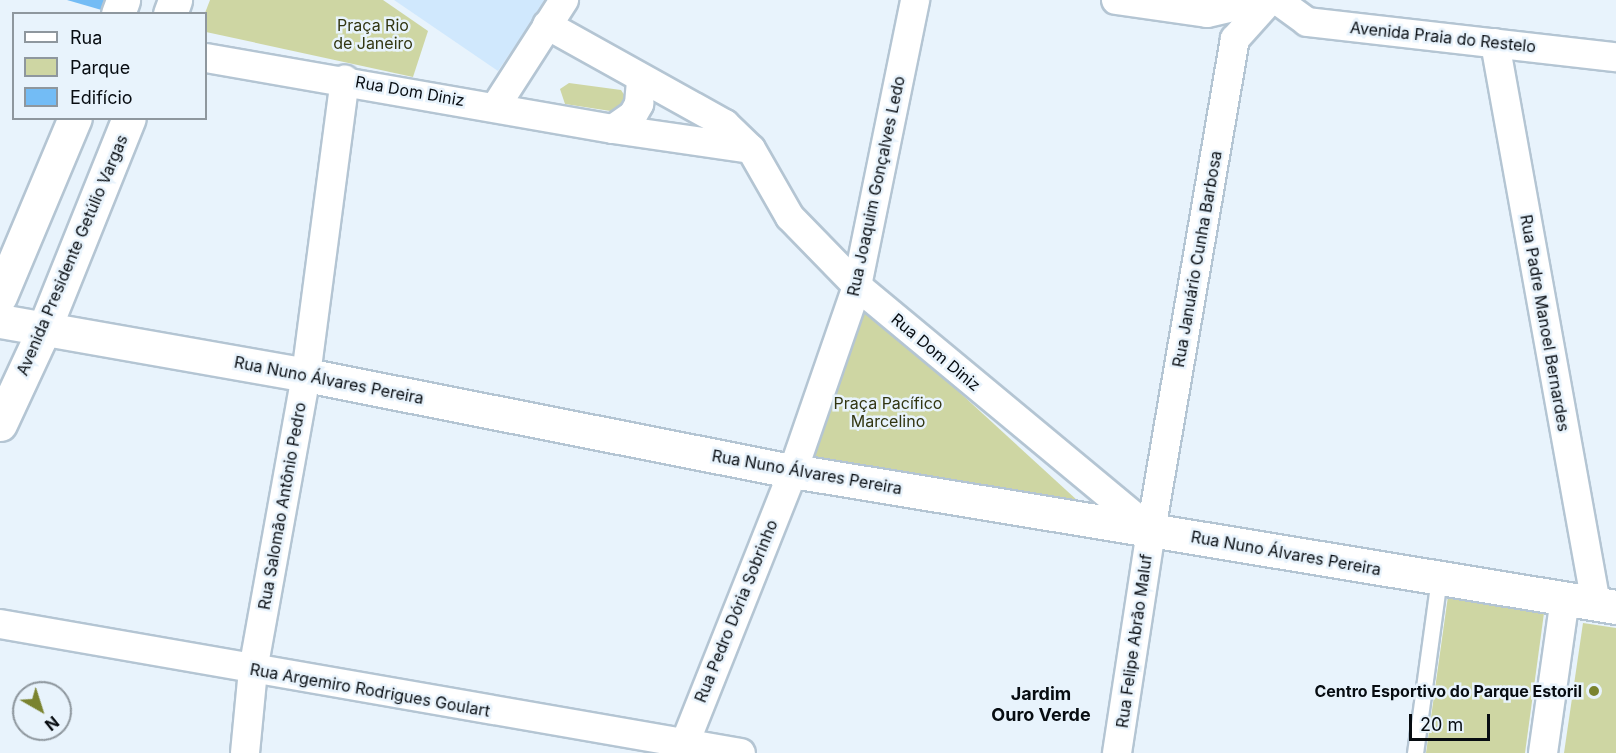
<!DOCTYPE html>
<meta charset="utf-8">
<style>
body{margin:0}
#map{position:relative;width:1616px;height:753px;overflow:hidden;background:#e8f3fc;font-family:Inter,sans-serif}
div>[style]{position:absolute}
.built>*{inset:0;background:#d0e8fd}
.green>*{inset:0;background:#ced6a3}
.building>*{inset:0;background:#73bcf5}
.roads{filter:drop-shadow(2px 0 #b4c5d3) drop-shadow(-2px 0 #b4c5d3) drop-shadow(0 2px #b4c5d3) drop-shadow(0 -2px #b4c5d3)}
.service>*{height:15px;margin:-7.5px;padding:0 7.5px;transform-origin:7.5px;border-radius:7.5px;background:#fff}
.minor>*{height:28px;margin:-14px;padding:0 14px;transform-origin:14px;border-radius:14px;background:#fff}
.tertiary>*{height:33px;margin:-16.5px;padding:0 16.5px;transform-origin:16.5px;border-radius:16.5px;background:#fff}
.secondary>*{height:33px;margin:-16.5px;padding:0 16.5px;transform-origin:16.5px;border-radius:16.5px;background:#fff}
.dots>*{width:16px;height:16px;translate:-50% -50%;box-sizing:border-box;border:3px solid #e8f3fc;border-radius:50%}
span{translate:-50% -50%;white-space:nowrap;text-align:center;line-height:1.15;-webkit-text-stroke:5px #e8f3fc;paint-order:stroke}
.park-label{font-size:16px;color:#323612}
.street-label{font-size:16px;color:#070c11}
.poi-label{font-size:16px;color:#070c11;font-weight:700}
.right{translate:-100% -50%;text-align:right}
.neighbourhood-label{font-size:18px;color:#070c11;font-weight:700}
.legend{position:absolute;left:12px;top:12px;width:195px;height:108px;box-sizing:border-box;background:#e8f3fc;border:2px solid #8e979e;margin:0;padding:8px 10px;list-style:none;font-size:18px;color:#070c11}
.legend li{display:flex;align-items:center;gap:12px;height:30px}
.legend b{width:30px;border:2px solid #8e979e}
.north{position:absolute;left:12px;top:681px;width:60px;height:60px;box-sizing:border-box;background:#e8f3fc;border:2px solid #8e979e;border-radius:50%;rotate:141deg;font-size:16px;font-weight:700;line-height:24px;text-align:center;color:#070c11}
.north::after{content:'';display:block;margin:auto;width:21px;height:27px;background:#7a832f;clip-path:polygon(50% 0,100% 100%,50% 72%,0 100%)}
.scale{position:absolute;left:1409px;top:714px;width:81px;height:27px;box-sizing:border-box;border:3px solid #070c11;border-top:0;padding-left:8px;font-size:18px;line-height:21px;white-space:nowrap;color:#070c11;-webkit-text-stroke:4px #e8f3fc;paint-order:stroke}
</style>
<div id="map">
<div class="built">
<div style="clip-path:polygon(394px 0,546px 0,498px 71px)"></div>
</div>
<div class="green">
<div style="clip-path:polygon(210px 0,383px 0,428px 31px,413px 77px,206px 32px,205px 13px)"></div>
<div style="clip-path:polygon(569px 83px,621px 90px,627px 99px,617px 112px,565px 104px,560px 89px)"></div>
<div style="clip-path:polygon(861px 302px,1078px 501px,805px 462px)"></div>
<div style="clip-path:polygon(1448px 596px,1544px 613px,1525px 753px,1426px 753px)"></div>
<div style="clip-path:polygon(1583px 623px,1616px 628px,1616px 753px,1564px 753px)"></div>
</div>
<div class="building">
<div style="clip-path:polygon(67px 0,108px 0,105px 11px)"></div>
</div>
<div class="roads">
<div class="service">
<div style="left:1415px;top:753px;width:177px;rotate:-82.2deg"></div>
</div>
<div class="minor">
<div style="left:1116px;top:0;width:92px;rotate:8.1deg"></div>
<div style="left:1207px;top:13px;width:57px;rotate:-13.1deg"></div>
<div style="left:1277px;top:0;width:37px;rotate:36deg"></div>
<div style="left:1307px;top:22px;width:311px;rotate:6.5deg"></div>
<div style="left:547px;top:25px;width:204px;rotate:29.1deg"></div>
<div style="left:725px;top:124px;width:36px;rotate:44deg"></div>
<div style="left:751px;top:149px;width:78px;rotate:60.2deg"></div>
<div style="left:790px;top:217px;width:96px;rotate:45.8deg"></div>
<div style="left:857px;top:286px;width:382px;rotate:39.7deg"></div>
<div style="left:1495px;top:43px;width:570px;rotate:79.79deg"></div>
<div style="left:206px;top:58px;width:413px;rotate:9.9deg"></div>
<div style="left:613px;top:129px;width:139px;rotate:8.2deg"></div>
<div style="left:496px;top:106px;width:126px;rotate:-57.3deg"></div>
<div style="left:613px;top:129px;width:24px;rotate:-35deg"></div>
<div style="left:633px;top:115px;width:13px;rotate:-61deg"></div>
<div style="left:639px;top:104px;width:24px;rotate:-85deg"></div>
<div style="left:0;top:624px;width:752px;rotate:9.88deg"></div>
<div style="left:245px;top:753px;width:83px;rotate:-84.5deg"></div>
<div style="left:253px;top:670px;width:300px;rotate:-79.8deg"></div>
<div style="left:306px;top:375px;width:298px;rotate:-82.5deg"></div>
<div style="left:681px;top:753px;width:303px;rotate:-68.3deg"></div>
<div style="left:793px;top:471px;width:196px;rotate:-70.9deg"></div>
<div style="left:857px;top:286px;width:292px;rotate:-78.5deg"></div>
<div style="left:1117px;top:753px;width:226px;rotate:-81.3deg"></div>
<div style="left:1151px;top:530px;width:498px;rotate:-80.3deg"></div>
<div style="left:1235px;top:39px;width:52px;rotate:-48.1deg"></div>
<div style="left:1543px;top:753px;width:156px;rotate:-81.9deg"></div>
</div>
<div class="tertiary">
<div style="left:0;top:321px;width:311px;rotate:10deg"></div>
<div style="left:306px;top:375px;width:496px;rotate:11.2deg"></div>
<div style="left:793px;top:471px;width:834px;rotate:9.38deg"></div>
</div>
<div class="secondary">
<div style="left:118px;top:14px;width:15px;rotate:-70deg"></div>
<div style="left:170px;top:14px;width:15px;rotate:-70deg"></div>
<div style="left:0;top:296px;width:193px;rotate:-67.2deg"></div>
<div style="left:0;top:424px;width:105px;rotate:-65.1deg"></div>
<div style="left:44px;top:329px;width:227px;rotate:-68.1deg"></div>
</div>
</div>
<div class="dots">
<div style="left:1594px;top:691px;background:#7a832f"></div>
</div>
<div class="park-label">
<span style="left:373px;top:34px">Praça Rio<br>de Janeiro</span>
<span style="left:888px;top:412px">Praça Pacífico<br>Marcelino</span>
</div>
<div class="street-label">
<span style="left:1443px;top:37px;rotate:6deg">Avenida Praia do Restelo</span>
<span style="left:410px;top:91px;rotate:10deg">Rua Dom Diniz</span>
<span style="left:876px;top:186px;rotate:-78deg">Rua Joaquim Gonçalves Ledo</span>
<span style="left:72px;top:255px;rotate:-67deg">Avenida Presidente Getúlio Vargas</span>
<span style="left:1197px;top:259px;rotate:-80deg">Rua Januário Cunha Barbosa</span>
<span style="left:1545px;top:323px;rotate:80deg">Rua Padre Manoel Bernardes</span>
<span style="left:936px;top:352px;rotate:40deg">Rua Dom Diniz</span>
<span style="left:329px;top:380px;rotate:11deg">Rua Nuno Álvares Pereira</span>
<span style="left:807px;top:472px;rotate:10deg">Rua Nuno Álvares Pereira</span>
<span style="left:282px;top:506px;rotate:-80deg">Rua Salomão Antônio Pedro</span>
<span style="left:1286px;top:553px;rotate:10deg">Rua Nuno Álvares Pereira</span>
<span style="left:736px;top:611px;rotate:-68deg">Rua Pedro Dória Sobrinho</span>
<span style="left:1134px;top:641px;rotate:-82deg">Rua Felipe Abrão Maluf</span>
<span style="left:370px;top:690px;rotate:10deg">Rua Argemiro Rodrigues Goulart</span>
</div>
<div class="poi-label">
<span class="right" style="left:1582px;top:691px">Centro Esportivo do Parque Estoril</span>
</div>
<div class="neighbourhood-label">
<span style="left:1041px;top:705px">Jardim<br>Ouro Verde</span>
</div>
<ul class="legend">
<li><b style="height:8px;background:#fff"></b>Rua</li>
<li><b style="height:16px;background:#ced6a3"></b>Parque</li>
<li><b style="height:16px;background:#73bcf5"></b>Edifício</li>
</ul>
<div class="north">N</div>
<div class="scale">20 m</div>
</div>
